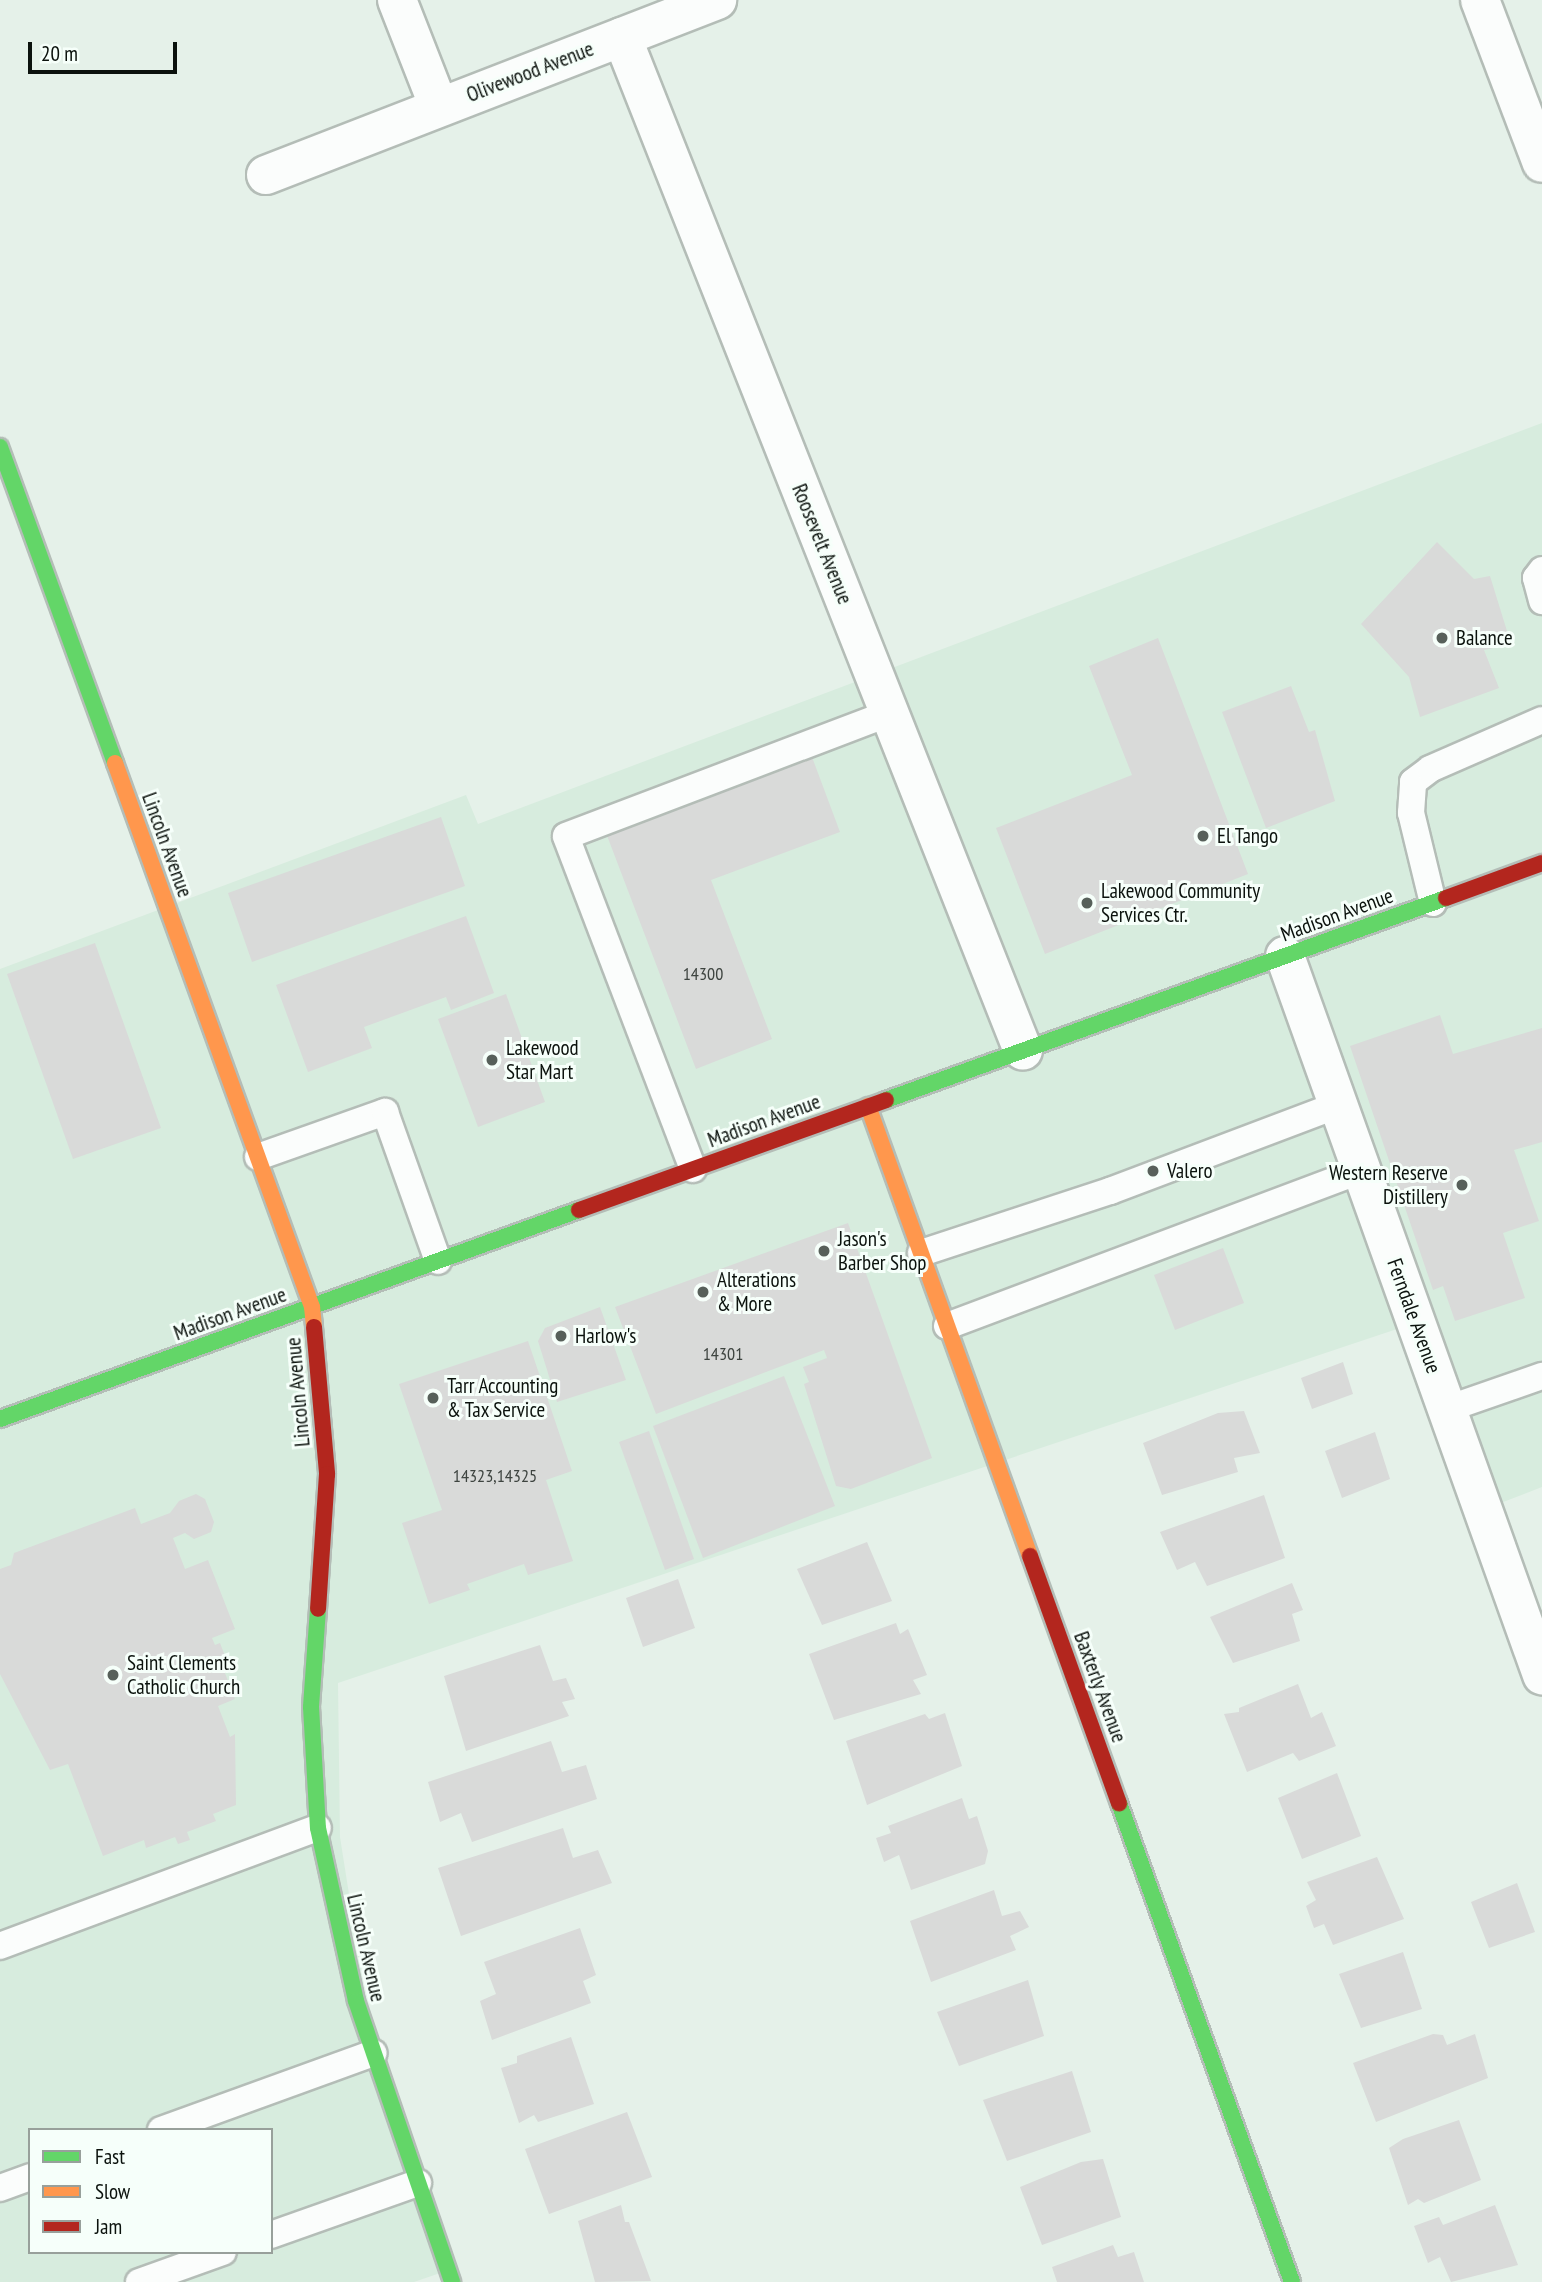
<!DOCTYPE html>
<style>
body{margin:0}
#map{position:relative;width:1542px;height:2282px;overflow:hidden;background:#e5f1e9;font-family:"PT Sans Narrow",sans-serif}
div>[style]{position:absolute}
.built>*{inset:0;background:#d7ecde}
.building>*{inset:0;background:#d9dad9}
.roads{filter:drop-shadow(2px 0 #b4bdb7) drop-shadow(-2px 0 #b4bdb7) drop-shadow(0 2px #b4bdb7) drop-shadow(0 -2px #b4bdb7)}
.lane>*{height:26px;margin:-13px;padding:0 13px;transform-origin:13px;border-radius:13px;background:#fbfdfc}
.street>*{height:38px;margin:-19px;padding:0 19px;transform-origin:19px;border-radius:19px;background:#fbfdfc}
.fast>*{height:16px;margin:-8px;padding:0 8px;transform-origin:8px;border-radius:8px;background:#63d668}
.slow>*{height:16px;margin:-8px;padding:0 8px;transform-origin:8px;border-radius:8px;background:#ff974d}
.jam>*{height:16px;margin:-8px;padding:0 8px;transform-origin:8px;border-radius:8px;background:#b3261e}
.dots>*{width:19px;height:19px;translate:-50% -50%;box-sizing:border-box;border:4px solid #f6fffa;border-radius:50%}
span{translate:-50% -50%;white-space:nowrap;text-align:center;line-height:1.15;-webkit-text-stroke:6px #f6fffa;paint-order:stroke}
.number-label{font-size:18px;color:#3e4440}
.number-label span{-webkit-text-stroke-width:0}
.street-label{font-size:21px;color:#0b120d}
.poi-label{font-size:21px;color:#0b120d}
.left{translate:0 -50%;text-align:left}
.right{translate:-100% -50%;text-align:right}
.legend{position:absolute;left:28px;top:2128px;width:245px;height:126px;box-sizing:border-box;background:#f6fffa;border:2px solid #98a09b;margin:0;padding:9px 12px;list-style:none;font-size:21px;color:#0b120d}
.legend li{display:flex;align-items:center;gap:14px;height:35px}
.legend b{width:35px;border:2px solid #98a09b}
.scale{position:absolute;left:28px;top:42px;width:149px;height:32px;box-sizing:border-box;border:4px solid #0b120d;border-top:0;padding-left:9px;font-size:21px;line-height:24px;white-space:nowrap;color:#0b120d;-webkit-text-stroke:5px #f6fffa;paint-order:stroke}
</style>
<div id="map">
<div class="built">
<div style="clip-path:polygon(evenodd,1542px 423px,1542px 1487px,1467px 1516px,1400px 1328px,338px 1683px,340px 1837px,374px 2053px,449px 2270px,414px 2282px,0 2282px,0 969px,466px 795px,478px 824px,1542px 423px,30px 2130px,271px 2130px,271px 2252px,30px 2252px,30px 2130px)"></div>
</div>
<div class="building">
<div style="clip-path:polygon(1437px 542px,1474px 579px,1490px 576px,1511px 644px,1484px 650px,1499px 688px,1420px 717px,1409px 677px,1361px 624px)"></div>
<div style="clip-path:polygon(1158px 638px,1248px 874px,1045px 954px,996px 828px,1132px 775px,1089px 666px)"></div>
<div style="clip-path:polygon(1291px 686px,1309px 732px,1315px 730px,1335px 801px,1266px 828px,1222px 712px)"></div>
<div style="clip-path:polygon(812px 757px,840px 832px,711px 880px,772px 1039px,696px 1069px,606px 833px)"></div>
<div style="clip-path:polygon(441px 817px,465px 886px,252px 962px,228px 893px)"></div>
<div style="clip-path:polygon(466px 916px,494px 993px,451px 1010px,446px 997px,364px 1027px,372px 1048px,308px 1072px,276px 985px)"></div>
<div style="clip-path:polygon(95px 943px,161px 1128px,73px 1159px,7px 974px)"></div>
<div style="clip-path:polygon(506px 994px,545px 1102px,478px 1127px,438px 1019px)"></div>
<div style="clip-path:polygon(1440px 1015px,1453px 1054px,1542px 1028px,1542px 1142px,1514px 1150px,1539px 1221px,1503px 1233px,1525px 1298px,1455px 1321px,1443px 1286px,1433px 1290px,1350px 1046px)"></div>
<div style="clip-path:polygon(848px 1223px,932px 1458px,851px 1489px,836px 1486px,804px 1384px,809px 1382px,803px 1367px,827px 1358px,824px 1350px,656px 1414px,615px 1307px)"></div>
<div style="clip-path:polygon(1223px 1248px,1244px 1303px,1175px 1330px,1154px 1275px)"></div>
<div style="clip-path:polygon(600px 1307px,626px 1380px,557px 1402px,538px 1341px,545px 1328px)"></div>
<div style="clip-path:polygon(528px 1341px,572px 1471px,546px 1480px,573px 1561px,528px 1575px,524px 1564px,467px 1584px,470px 1590px,429px 1604px,402px 1523px,442px 1510px,399px 1384px)"></div>
<div style="clip-path:polygon(1343px 1362px,1353px 1394px,1312px 1409px,1301px 1378px)"></div>
<div style="clip-path:polygon(784px 1376px,835px 1506px,703px 1558px,653px 1426px)"></div>
<div style="clip-path:polygon(1244px 1411px,1260px 1453px,1234px 1458px,1238px 1472px,1162px 1495px,1143px 1443px,1218px 1413px)"></div>
<div style="clip-path:polygon(649px 1431px,694px 1559px,665px 1570px,619px 1442px)"></div>
<div style="clip-path:polygon(1375px 1432px,1390px 1479px,1342px 1498px,1325px 1451px)"></div>
<div style="clip-path:polygon(196px 1494px,205px 1499px,214px 1522px,211px 1532px,194px 1539px,185px 1533px,173px 1538px,185px 1569px,208px 1560px,235px 1629px,212px 1638px,215px 1645px,220px 1643px,229px 1666px,223px 1668px,235px 1699px,218px 1706px,230px 1737px,235px 1734px,236px 1805px,213px 1814px,216px 1821px,187px 1832px,190px 1840px,178px 1844px,175px 1837px,146px 1848px,144px 1840px,103px 1856px,68px 1764px,50px 1770px,0 1674px,0 1569px,11px 1565px,14px 1553px,135px 1508px,141px 1524px,170px 1513px,179px 1501px)"></div>
<div style="clip-path:polygon(1264px 1495px,1285px 1558px,1207px 1586px,1195px 1562px,1177px 1570px,1160px 1532px)"></div>
<div style="clip-path:polygon(867px 1542px,892px 1601px,822px 1625px,797px 1569px)"></div>
<div style="clip-path:polygon(678px 1579px,695px 1628px,643px 1647px,626px 1598px)"></div>
<div style="clip-path:polygon(1292px 1583px,1303px 1610px,1292px 1614px,1300px 1641px,1233px 1663px,1210px 1617px)"></div>
<div style="clip-path:polygon(896px 1623px,900px 1634px,908px 1629px,927px 1675px,913px 1680px,921px 1694px,834px 1720px,809px 1654px)"></div>
<div style="clip-path:polygon(540px 1645px,553px 1681px,566px 1678px,575px 1699px,562px 1702px,569px 1716px,466px 1751px,444px 1676px)"></div>
<div style="clip-path:polygon(1298px 1684px,1311px 1718px,1322px 1712px,1336px 1746px,1299px 1761px,1293px 1753px,1247px 1772px,1224px 1714px,1239px 1712px,1239px 1708px)"></div>
<div style="clip-path:polygon(945px 1713px,962px 1766px,867px 1805px,846px 1741px,925px 1714px,929px 1719px)"></div>
<div style="clip-path:polygon(551px 1741px,562px 1772px,586px 1765px,597px 1799px,472px 1842px,461px 1813px,440px 1822px,428px 1782px)"></div>
<div style="clip-path:polygon(1337px 1773px,1361px 1836px,1302px 1859px,1278px 1798px)"></div>
<div style="clip-path:polygon(962px 1798px,969px 1819px,977px 1816px,988px 1851px,985px 1864px,911px 1890px,899px 1855px,884px 1862px,876px 1838px,891px 1833px,888px 1826px)"></div>
<div style="clip-path:polygon(563px 1828px,573px 1858px,598px 1850px,612px 1883px,461px 1936px,438px 1868px)"></div>
<div style="clip-path:polygon(1377px 1857px,1404px 1919px,1333px 1945px,1324px 1924px,1314px 1928px,1306px 1906px,1316px 1900px,1307px 1882px)"></div>
<div style="clip-path:polygon(1517px 1883px,1535px 1932px,1489px 1948px,1471px 1902px)"></div>
<div style="clip-path:polygon(994px 1890px,1002px 1916px,1020px 1911px,1029px 1927px,1010px 1936px,1016px 1950px,931px 1982px,910px 1921px)"></div>
<div style="clip-path:polygon(580px 1928px,596px 1975px,583px 1981px,591px 2003px,492px 2040px,480px 2001px,496px 1994px,484px 1962px)"></div>
<div style="clip-path:polygon(1403px 1952px,1422px 2009px,1361px 2028px,1339px 1974px)"></div>
<div style="clip-path:polygon(1028px 1980px,1044px 2036px,959px 2066px,937px 2012px)"></div>
<div style="clip-path:polygon(1433px 2034px,1443px 2035px,1447px 2045px,1475px 2034px,1488px 2078px,1376px 2122px,1353px 2063px)"></div>
<div style="clip-path:polygon(571px 2037px,594px 2104px,538px 2122px,534px 2115px,519px 2123px,501px 2068px,517px 2063px,517px 2056px)"></div>
<div style="clip-path:polygon(1072px 2071px,1091px 2132px,1007px 2161px,983px 2100px)"></div>
<div style="clip-path:polygon(627px 2112px,652px 2177px,549px 2214px,525px 2149px)"></div>
<div style="clip-path:polygon(1459px 2120px,1481px 2180px,1424px 2203px,1418px 2199px,1408px 2205px,1389px 2148px,1403px 2139px)"></div>
<div style="clip-path:polygon(1103px 2159px,1121px 2217px,1042px 2245px,1020px 2187px,1081px 2162px)"></div>
<div style="clip-path:polygon(621px 2205px,625px 2222px,629px 2222px,651px 2281px,595px 2282px,578px 2221px)"></div>
<div style="clip-path:polygon(1495px 2205px,1518px 2265px,1451px 2282px,1440px 2257px,1428px 2263px,1414px 2226px,1439px 2217px,1443px 2225px)"></div>
<div style="clip-path:polygon(1113px 2245px,1118px 2257px,1134px 2252px,1144px 2282px,1057px 2282px,1052px 2267px)"></div>
</div>
<div class="roads">
<div class="lane">
<div style="left:1542px;top:570px;width:10px;rotate:127deg"></div>
<div style="left:1536px;top:578px;width:24px;rotate:75deg"></div>
<div style="left:1433px;top:903px;width:93px;rotate:-103.7deg"></div>
<div style="left:1411px;top:813px;width:31px;rotate:-86deg"></div>
<div style="left:1413px;top:782px;width:21px;rotate:-37deg"></div>
<div style="left:1430px;top:769px;width:122px;rotate:-23.6deg"></div>
<div style="left:258px;top:1157px;width:135px;rotate:-19.5deg"></div>
<div style="left:385px;top:1112px;width:158px;rotate:70.4deg"></div>
<div style="left:693px;top:1169px;width:356px;rotate:-110.9deg"></div>
<div style="left:566px;top:836px;width:346px;rotate:-20.8deg"></div>
<div style="left:921px;top:1253px;width:199px;rotate:-18.2deg"></div>
<div style="left:1110px;top:1191px;width:244px;rotate:-20.7deg"></div>
<div style="left:947px;top:1326px;width:443px;rotate:-20.6deg"></div>
<div style="left:1447px;top:1409px;width:101px;rotate:-19.2deg"></div>
<div style="left:0;top:1946px;width:339px;rotate:-20.4deg"></div>
<div style="left:161px;top:2130px;width:226px;rotate:-19.9deg"></div>
<div style="left:0;top:2188px;width:32px;rotate:-20deg"></div>
<div style="left:271px;top:2235px;width:156px;rotate:-19.5deg"></div>
<div style="left:139px;top:2282px;width:89px;rotate:-19.7deg"></div>
</div>
<div class="street">
<div style="left:397px;top:0;width:115px;rotate:68.6deg"></div>
<div style="left:1480px;top:0;width:174px;rotate:69.2deg"></div>
<div style="left:622px;top:37px;width:1090px;rotate:68.42deg"></div>
<div style="left:266px;top:175px;width:484px;rotate:-21.2deg"></div>
<div style="left:1285px;top:956px;width:764px;rotate:70.33deg"></div>
</div>
<div class="fast">
<div style="left:0;top:447px;width:336px;rotate:70deg"></div>
<div style="left:886px;top:1100px;width:595px;rotate:-19.84deg"></div>
<div style="left:0;top:1419px;width:616px;rotate:-19.85deg"></div>
<div style="left:318px;top:1609px;width:98px;rotate:94.1deg"></div>
<div style="left:311px;top:1707px;width:121px;rotate:86.7deg"></div>
<div style="left:318px;top:1828px;width:177px;rotate:77.6deg"></div>
<div style="left:356px;top:2001px;width:297px;rotate:71.1deg"></div>
<div style="left:1119px;top:1803px;width:509px;rotate:70.14deg"></div>
</div>
<div class="slow">
<div style="left:115px;top:763px;width:579px;rotate:70.09deg"></div>
<div style="left:312px;top:1307px;width:20px;rotate:84deg"></div>
<div style="left:868px;top:1106px;width:478px;rotate:70.2deg"></div>
</div>
<div class="jam">
<div style="left:1446px;top:898px;width:102px;rotate:-20deg"></div>
<div style="left:579px;top:1210px;width:326px;rotate:-19.7deg"></div>
<div style="left:314px;top:1327px;width:148px;rotate:84.9deg"></div>
<div style="left:327px;top:1474px;width:135px;rotate:93.8deg"></div>
<div style="left:1030px;top:1556px;width:263px;rotate:70.2deg"></div>
</div>
</div>
<div class="dots">
<div style="left:1442px;top:638px;background:#57605a"></div>
<div style="left:1203px;top:836px;background:#57605a"></div>
<div style="left:1087px;top:903px;background:#57605a"></div>
<div style="left:492px;top:1060px;background:#57605a"></div>
<div style="left:1153px;top:1171px;background:#57605a"></div>
<div style="left:1462px;top:1185px;background:#57605a"></div>
<div style="left:824px;top:1251px;background:#57605a"></div>
<div style="left:703px;top:1292px;background:#57605a"></div>
<div style="left:561px;top:1336px;background:#57605a"></div>
<div style="left:433px;top:1398px;background:#57605a"></div>
<div style="left:113px;top:1675px;background:#57605a"></div>
</div>
<div class="number-label">
<span style="left:703px;top:974px">14300</span>
<span style="left:723px;top:1354px">14301</span>
<span style="left:495px;top:1476px">14323,14325</span>
</div>
<div class="street-label">
<span style="left:530px;top:72px;rotate:-21deg">Olivewood Avenue</span>
<span style="left:822px;top:544px;rotate:68deg">Roosevelt Avenue</span>
<span style="left:167px;top:845px;rotate:70deg">Lincoln Avenue</span>
<span style="left:1337px;top:915px;rotate:-20deg">Madison Avenue</span>
<span style="left:764px;top:1121px;rotate:-20deg">Madison Avenue</span>
<span style="left:230px;top:1314px;rotate:-20deg">Madison Avenue</span>
<span style="left:1414px;top:1316px;rotate:70deg">Ferndale Avenue</span>
<span style="left:298px;top:1392px;rotate:-95deg">Lincoln Avenue</span>
<span style="left:1100px;top:1687px;rotate:70deg">Baxterly Avenue</span>
<span style="left:366px;top:1948px;rotate:77deg">Lincoln Avenue</span>
</div>
<div class="poi-label">
<span class="left" style="left:1456px;top:638px">Balance</span>
<span class="left" style="left:1217px;top:836px">El Tango</span>
<span class="left" style="left:1101px;top:903px">Lakewood Community<br>Services Ctr.</span>
<span class="left" style="left:506px;top:1060px">Lakewood<br>Star Mart</span>
<span class="left" style="left:1167px;top:1171px">Valero</span>
<span class="right" style="left:1448px;top:1185px">Western Reserve<br>Distillery</span>
<span class="left" style="left:838px;top:1251px">Jason's<br>Barber Shop</span>
<span class="left" style="left:717px;top:1292px">Alterations<br>&amp; More</span>
<span class="left" style="left:575px;top:1336px">Harlow's</span>
<span class="left" style="left:447px;top:1398px">Tarr Accounting<br>&amp; Tax Service</span>
<span class="left" style="left:127px;top:1675px">Saint Clements<br>Catholic Church</span>
</div>
<ul class="legend">
<li><b style="height:9px;background:#63d668"></b>Fast</li>
<li><b style="height:9px;background:#ff974d"></b>Slow</li>
<li><b style="height:9px;background:#b3261e"></b>Jam</li>
</ul>
<div class="scale">20 m</div>
</div>
